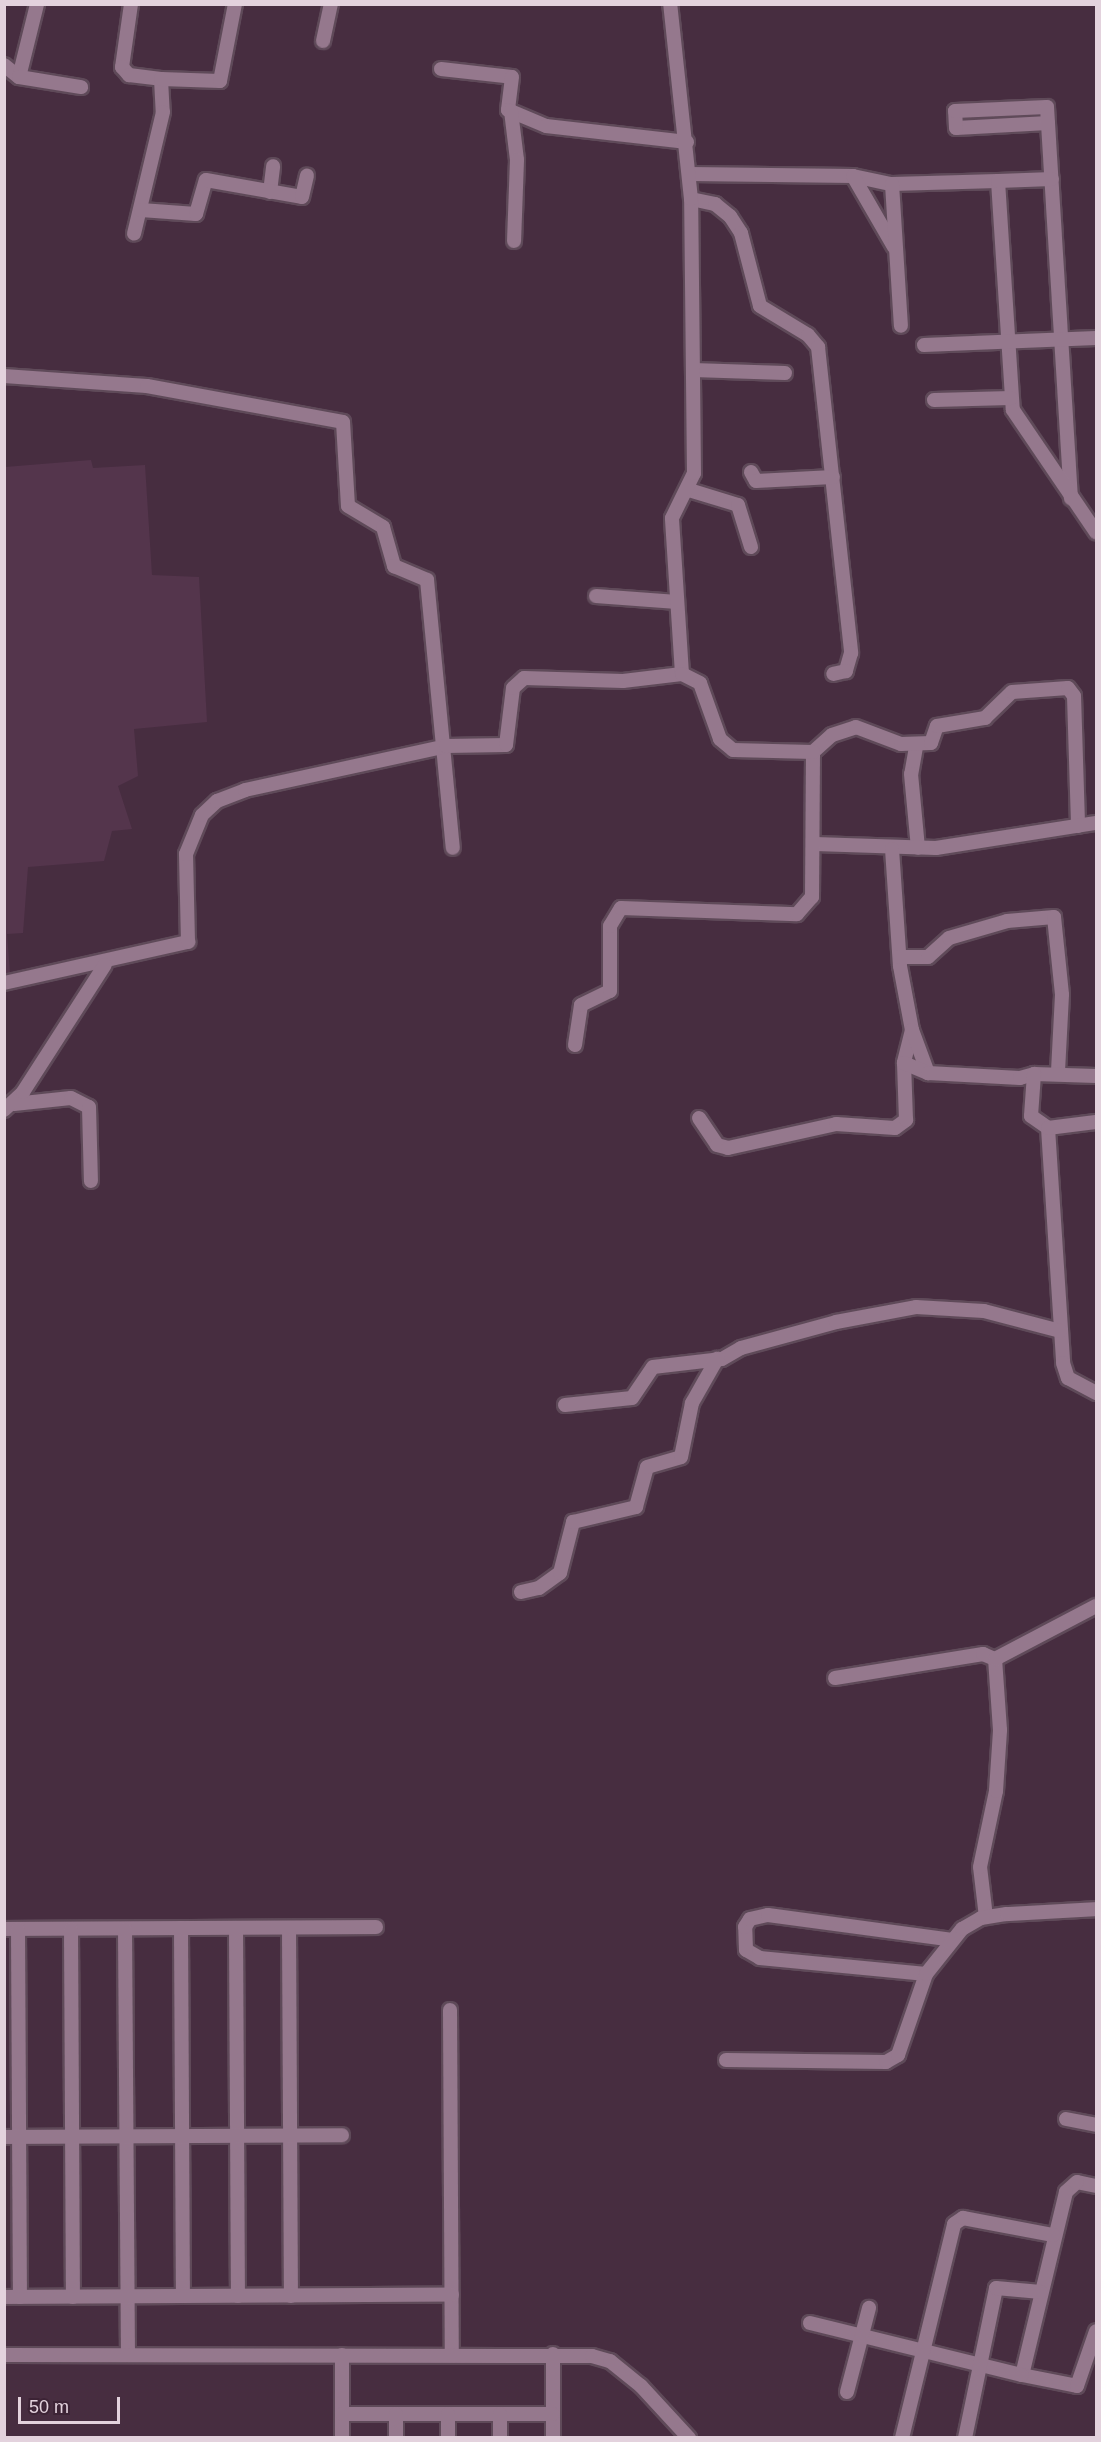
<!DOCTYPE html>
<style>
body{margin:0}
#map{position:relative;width:1101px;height:2442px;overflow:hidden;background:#472d40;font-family:Helvetica,sans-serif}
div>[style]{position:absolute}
.built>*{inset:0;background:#54354c}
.roads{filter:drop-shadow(2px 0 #5f4a59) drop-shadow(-2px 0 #5f4a59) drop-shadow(0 2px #5f4a59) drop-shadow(0 -2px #5f4a59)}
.minor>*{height:14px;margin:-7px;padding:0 7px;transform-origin:7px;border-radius:7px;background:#95788d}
span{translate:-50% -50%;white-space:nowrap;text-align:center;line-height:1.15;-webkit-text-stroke:5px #3c2335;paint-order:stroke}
.frame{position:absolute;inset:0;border:6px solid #e3d2dd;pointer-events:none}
.scale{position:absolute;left:18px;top:2397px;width:102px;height:27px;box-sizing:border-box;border:3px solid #e3d2dd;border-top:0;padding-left:8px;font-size:18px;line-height:21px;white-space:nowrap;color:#e3d2dd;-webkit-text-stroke:4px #3c2335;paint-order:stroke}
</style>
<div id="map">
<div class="built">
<div style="clip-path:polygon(91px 460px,93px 468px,145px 465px,152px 575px,199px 577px,207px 722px,134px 729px,138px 776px,118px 786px,132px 829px,112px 831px,104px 861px,28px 867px,23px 933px,7px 934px,10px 973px,5px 975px,5px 467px)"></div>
</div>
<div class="roads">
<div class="minor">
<div style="left:131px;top:4px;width:64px;rotate:98.1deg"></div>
<div style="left:122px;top:67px;width:11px;rotate:49deg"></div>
<div style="left:129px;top:75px;width:32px;rotate:7deg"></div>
<div style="left:161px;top:79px;width:33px;rotate:87deg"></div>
<div style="left:163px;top:112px;width:125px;rotate:103.4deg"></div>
<div style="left:323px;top:41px;width:38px;rotate:-78deg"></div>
<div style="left:4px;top:65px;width:19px;rotate:39deg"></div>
<div style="left:19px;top:77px;width:75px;rotate:-76.1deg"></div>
<div style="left:441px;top:69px;width:71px;rotate:6.4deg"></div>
<div style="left:512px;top:77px;width:33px;rotate:97deg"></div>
<div style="left:508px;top:110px;width:41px;rotate:22.8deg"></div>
<div style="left:546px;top:126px;width:142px;rotate:6.5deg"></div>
<div style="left:19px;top:77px;width:63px;rotate:9.2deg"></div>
<div style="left:161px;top:79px;width:59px;rotate:1.9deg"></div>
<div style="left:220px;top:81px;width:78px;rotate:-79deg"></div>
<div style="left:511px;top:111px;width:49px;rotate:83deg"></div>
<div style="left:517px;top:160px;width:81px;rotate:92.1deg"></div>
<div style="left:1048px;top:123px;width:92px;rotate:176.9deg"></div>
<div style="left:956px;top:128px;width:17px;rotate:-93deg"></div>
<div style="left:955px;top:111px;width:92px;rotate:-2.5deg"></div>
<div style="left:1047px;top:107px;width:392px;rotate:86.5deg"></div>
<div style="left:690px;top:174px;width:163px;rotate:0.7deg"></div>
<div style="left:853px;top:176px;width:40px;rotate:12deg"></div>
<div style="left:892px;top:184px;width:106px;rotate:-1.6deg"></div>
<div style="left:998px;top:181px;width:229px;rotate:86.3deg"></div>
<div style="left:1013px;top:410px;width:148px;rotate:55.8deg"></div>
<div style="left:853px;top:176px;width:82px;rotate:60deg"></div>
<div style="left:998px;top:181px;width:54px;rotate:-2.1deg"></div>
<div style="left:892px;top:184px;width:142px;rotate:86.4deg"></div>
<div style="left:270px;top:192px;width:26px;rotate:-83deg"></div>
<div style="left:691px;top:199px;width:25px;rotate:12deg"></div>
<div style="left:715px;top:204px;width:19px;rotate:39deg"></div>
<div style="left:730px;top:216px;width:20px;rotate:57deg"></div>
<div style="left:741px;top:233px;width:75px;rotate:75.4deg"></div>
<div style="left:760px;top:306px;width:56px;rotate:31.1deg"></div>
<div style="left:808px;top:335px;width:16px;rotate:50deg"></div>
<div style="left:818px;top:347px;width:308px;rotate:83.8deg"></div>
<div style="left:851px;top:653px;width:19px;rotate:106deg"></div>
<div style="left:846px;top:671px;width:13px;rotate:167deg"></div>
<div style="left:141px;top:210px;width:55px;rotate:4.2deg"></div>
<div style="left:196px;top:214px;width:35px;rotate:-74deg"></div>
<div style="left:206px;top:180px;width:97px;rotate:10deg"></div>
<div style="left:302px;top:197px;width:22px;rotate:-77deg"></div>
<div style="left:924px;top:345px;width:172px;rotate:-2.3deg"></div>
<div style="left:693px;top:370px;width:92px;rotate:1.9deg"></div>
<div style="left:4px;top:376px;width:143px;rotate:4deg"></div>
<div style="left:147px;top:386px;width:199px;rotate:10.4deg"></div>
<div style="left:343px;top:422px;width:84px;rotate:86.6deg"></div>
<div style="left:348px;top:506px;width:41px;rotate:31deg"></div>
<div style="left:383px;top:527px;width:41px;rotate:74.2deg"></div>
<div style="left:394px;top:566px;width:36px;rotate:23deg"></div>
<div style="left:427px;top:580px;width:269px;rotate:84.5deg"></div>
<div style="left:934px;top:400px;width:77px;rotate:-1.5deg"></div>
<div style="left:751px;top:472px;width:10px;rotate:61deg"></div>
<div style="left:756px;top:481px;width:77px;rotate:-3deg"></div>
<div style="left:689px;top:490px;width:51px;rotate:17deg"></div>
<div style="left:738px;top:505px;width:44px;rotate:72.8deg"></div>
<div style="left:596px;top:596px;width:81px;rotate:4.2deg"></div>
<div style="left:916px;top:747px;width:27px;rotate:100deg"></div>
<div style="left:911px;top:774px;width:74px;rotate:84.6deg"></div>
<div style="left:813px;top:752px;width:25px;rotate:-42deg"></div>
<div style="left:832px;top:735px;width:25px;rotate:-18deg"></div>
<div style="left:856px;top:727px;width:48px;rotate:20.7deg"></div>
<div style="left:901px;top:744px;width:30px;rotate:-2deg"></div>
<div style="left:931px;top:743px;width:18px;rotate:-71deg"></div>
<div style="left:937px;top:726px;width:49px;rotate:-9.5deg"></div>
<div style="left:985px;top:718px;width:37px;rotate:-44deg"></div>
<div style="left:1012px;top:692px;width:56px;rotate:-4.1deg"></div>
<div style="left:1068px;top:688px;width:10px;rotate:53deg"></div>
<div style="left:1074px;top:696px;width:130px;rotate:88.2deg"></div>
<div style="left:815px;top:844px;width:121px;rotate:1.9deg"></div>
<div style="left:936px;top:848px;width:162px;rotate:-8.9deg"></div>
<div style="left:892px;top:849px;width:117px;rotate:86.1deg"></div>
<div style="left:900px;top:966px;width:65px;rotate:79.4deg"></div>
<div style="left:912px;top:1030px;width:34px;rotate:104deg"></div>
<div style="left:900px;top:957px;width:28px"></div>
<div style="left:928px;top:957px;width:28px;rotate:-42deg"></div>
<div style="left:949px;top:938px;width:60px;rotate:-16.3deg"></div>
<div style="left:1007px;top:921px;width:47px;rotate:-4.9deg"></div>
<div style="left:1054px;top:917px;width:78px;rotate:84.1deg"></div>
<div style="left:1062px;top:995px;width:76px;rotate:93deg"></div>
<div style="left:4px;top:983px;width:189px;rotate:-12.6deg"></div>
<div style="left:188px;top:942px;width:88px;rotate:-91.3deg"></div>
<div style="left:186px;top:854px;width:42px;rotate:-67.7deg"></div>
<div style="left:202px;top:815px;width:21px;rotate:-43deg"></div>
<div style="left:217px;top:801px;width:30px;rotate:-21deg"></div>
<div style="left:245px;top:790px;width:206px;rotate:-12.3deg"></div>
<div style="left:446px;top:746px;width:60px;rotate:-1deg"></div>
<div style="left:506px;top:745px;width:57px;rotate:-83deg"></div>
<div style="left:513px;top:688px;width:15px;rotate:-42deg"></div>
<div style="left:524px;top:678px;width:99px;rotate:1.7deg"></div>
<div style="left:623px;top:681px;width:59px;rotate:-6.8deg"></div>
<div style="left:682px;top:674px;width:156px;rotate:-93.7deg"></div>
<div style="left:672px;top:518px;width:50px;rotate:-63.9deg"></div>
<div style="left:694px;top:473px;width:274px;rotate:-90.6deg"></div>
<div style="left:691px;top:199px;width:196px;rotate:-96.1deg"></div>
<div style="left:912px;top:1030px;width:46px;rotate:69.6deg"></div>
<div style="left:575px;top:1045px;width:40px;rotate:-81.5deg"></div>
<div style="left:581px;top:1005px;width:32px;rotate:-26deg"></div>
<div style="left:610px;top:991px;width:65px;rotate:-90deg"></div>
<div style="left:610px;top:926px;width:21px;rotate:-59deg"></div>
<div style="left:621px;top:908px;width:176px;rotate:2deg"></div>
<div style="left:797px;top:914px;width:23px;rotate:-49deg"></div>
<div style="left:812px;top:897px;width:145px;rotate:-89.6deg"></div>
<div style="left:813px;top:752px;width:80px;rotate:-178.6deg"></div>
<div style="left:733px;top:750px;width:17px;rotate:-140deg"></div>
<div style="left:720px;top:739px;width:59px;rotate:-109.7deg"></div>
<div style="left:700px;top:683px;width:20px;rotate:-153deg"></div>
<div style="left:1034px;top:1074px;width:62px;rotate:1.8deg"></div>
<div style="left:14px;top:1104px;width:57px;rotate:-6deg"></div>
<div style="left:71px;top:1098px;width:20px;rotate:27deg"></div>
<div style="left:89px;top:1107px;width:74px;rotate:88.5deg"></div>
<div style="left:4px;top:1110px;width:26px;rotate:-43deg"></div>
<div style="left:23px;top:1092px;width:151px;rotate:-57.2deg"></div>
<div style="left:699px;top:1118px;width:32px;rotate:56deg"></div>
<div style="left:717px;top:1145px;width:11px;rotate:15deg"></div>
<div style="left:728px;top:1148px;width:111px;rotate:-12.5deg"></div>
<div style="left:836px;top:1124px;width:59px;rotate:3.9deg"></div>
<div style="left:895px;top:1128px;width:14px;rotate:-36deg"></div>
<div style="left:906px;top:1120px;width:57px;rotate:-92deg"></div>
<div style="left:904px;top:1063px;width:26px;rotate:23deg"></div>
<div style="left:928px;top:1073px;width:92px;rotate:3.1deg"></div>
<div style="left:1020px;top:1078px;width:15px;rotate:-16deg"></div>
<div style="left:1034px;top:1074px;width:42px;rotate:94.1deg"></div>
<div style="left:1031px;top:1116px;width:21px;rotate:35deg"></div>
<div style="left:1048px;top:1128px;width:235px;rotate:86.3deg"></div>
<div style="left:1063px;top:1363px;width:16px;rotate:72deg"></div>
<div style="left:1068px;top:1378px;width:32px;rotate:28deg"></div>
<div style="left:1048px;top:1128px;width:48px;rotate:-7.1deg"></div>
<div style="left:565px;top:1405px;width:67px;rotate:-6deg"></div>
<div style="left:632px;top:1398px;width:37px;rotate:-56deg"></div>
<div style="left:653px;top:1367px;width:69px;rotate:-6.6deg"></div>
<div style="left:722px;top:1359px;width:22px;rotate:-30deg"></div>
<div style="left:741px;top:1348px;width:98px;rotate:-15.3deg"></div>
<div style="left:836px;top:1322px;width:81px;rotate:-10.6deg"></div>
<div style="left:916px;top:1307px;width:68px;rotate:3.4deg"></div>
<div style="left:984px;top:1311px;width:79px;rotate:14.7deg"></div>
<div style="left:521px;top:1592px;width:18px;rotate:-13deg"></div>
<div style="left:539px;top:1588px;width:26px;rotate:-36deg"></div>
<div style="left:560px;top:1573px;width:53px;rotate:-75.7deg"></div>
<div style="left:573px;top:1522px;width:65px;rotate:-13.4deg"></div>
<div style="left:636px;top:1507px;width:41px;rotate:-74.6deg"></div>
<div style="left:647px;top:1467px;width:35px;rotate:-16deg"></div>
<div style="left:681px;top:1457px;width:55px;rotate:-78.5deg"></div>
<div style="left:692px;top:1403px;width:51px;rotate:-60.4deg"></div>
<div style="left:835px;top:1678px;width:150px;rotate:-9.2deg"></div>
<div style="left:983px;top:1654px;width:13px;rotate:23deg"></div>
<div style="left:986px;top:1917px;width:50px;rotate:-96.8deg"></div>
<div style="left:980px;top:1867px;width:78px;rotate:-78.1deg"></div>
<div style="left:996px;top:1791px;width:61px;rotate:-86.2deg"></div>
<div style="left:1000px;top:1730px;width:71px;rotate:-94deg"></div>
<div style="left:995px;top:1659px;width:114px;rotate:-27.7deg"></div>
<div style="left:181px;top:1928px;width:368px;rotate:89.7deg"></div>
<div style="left:236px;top:1928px;width:368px;rotate:89.7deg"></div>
<div style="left:289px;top:1928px;width:368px;rotate:89.7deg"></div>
<div style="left:4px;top:1929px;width:372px;rotate:-0.3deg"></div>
<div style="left:18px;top:1929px;width:368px;rotate:89.7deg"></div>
<div style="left:71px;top:1929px;width:368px;rotate:89.7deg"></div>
<div style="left:125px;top:1929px;width:426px;rotate:89.6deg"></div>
<div style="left:926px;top:1974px;width:167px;rotate:-174.5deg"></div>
<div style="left:760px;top:1958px;width:16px;rotate:-150deg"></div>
<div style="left:746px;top:1950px;width:23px;rotate:-92deg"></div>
<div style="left:745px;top:1927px;width:9px;rotate:-58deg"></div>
<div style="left:750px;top:1919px;width:18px;rotate:-13deg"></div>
<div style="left:768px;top:1915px;width:186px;rotate:7.7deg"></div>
<div style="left:450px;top:2010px;width:345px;rotate:89.7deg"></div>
<div style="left:726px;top:2060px;width:160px;rotate:0.7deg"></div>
<div style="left:886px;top:2062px;width:14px;rotate:-30deg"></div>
<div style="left:898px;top:2055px;width:86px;rotate:-70.9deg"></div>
<div style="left:926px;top:1974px;width:58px;rotate:-51.3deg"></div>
<div style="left:962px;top:1929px;width:22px;rotate:-30deg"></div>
<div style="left:981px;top:1918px;width:26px;rotate:-9deg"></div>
<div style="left:1007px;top:1914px;width:89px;rotate:-3.2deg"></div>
<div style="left:1066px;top:2119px;width:31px;rotate:11deg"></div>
<div style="left:4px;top:2137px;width:338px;rotate:-0.3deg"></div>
<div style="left:1096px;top:2186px;width:19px;rotate:-168deg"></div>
<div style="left:1077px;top:2182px;width:15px;rotate:138deg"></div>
<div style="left:1066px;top:2192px;width:188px;rotate:103.5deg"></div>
<div style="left:1022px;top:2375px;width:56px;rotate:11.3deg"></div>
<div style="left:1077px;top:2386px;width:58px;rotate:-70.9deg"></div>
<div style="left:4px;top:2297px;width:448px;rotate:-0.3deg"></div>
<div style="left:810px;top:2323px;width:218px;rotate:13.8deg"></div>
<div style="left:553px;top:2354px;width:84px;rotate:90deg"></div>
<div style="left:4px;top:2355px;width:588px;rotate:0.1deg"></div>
<div style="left:592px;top:2356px;width:19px;rotate:16deg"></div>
<div style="left:610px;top:2361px;width:40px;rotate:39deg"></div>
<div style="left:641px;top:2386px;width:71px;rotate:47.3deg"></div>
<div style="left:342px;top:2355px;width:83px;rotate:90deg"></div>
<div style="left:847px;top:2392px;width:87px;rotate:-75.3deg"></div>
<div style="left:342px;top:2414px;width:211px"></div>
<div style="left:396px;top:2414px;width:24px;rotate:90deg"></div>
<div style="left:448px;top:2414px;width:24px;rotate:90deg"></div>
<div style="left:500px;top:2414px;width:24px;rotate:90deg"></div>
<div style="left:902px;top:2438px;width:220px;rotate:-76.3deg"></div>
<div style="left:954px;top:2224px;width:11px;rotate:-34deg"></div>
<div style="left:963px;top:2218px;width:92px;rotate:10.7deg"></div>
<div style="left:965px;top:2438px;width:153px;rotate:-78.3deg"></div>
<div style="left:996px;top:2288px;width:45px;rotate:5.1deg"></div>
</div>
</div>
<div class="frame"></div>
<div class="scale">50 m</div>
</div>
